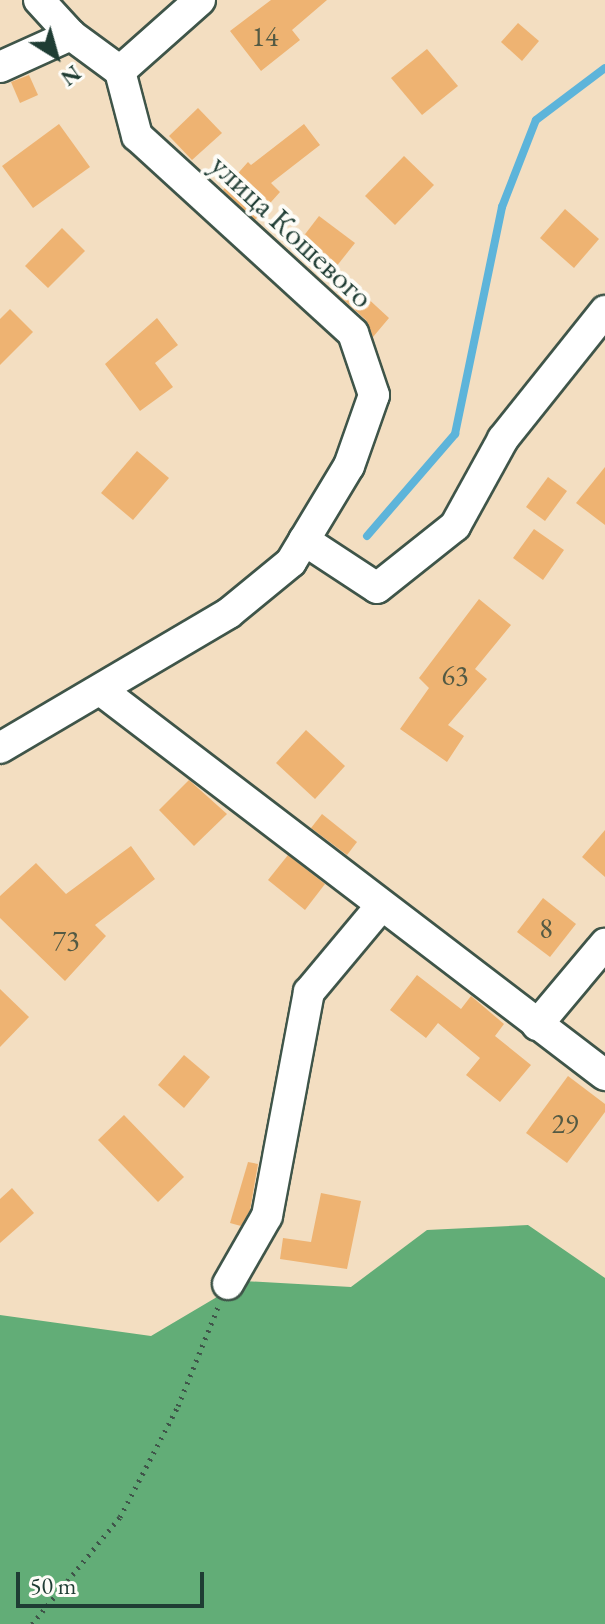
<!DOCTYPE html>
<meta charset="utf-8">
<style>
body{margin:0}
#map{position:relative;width:605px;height:1624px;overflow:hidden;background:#f3dec1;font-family:"EB Garamond",serif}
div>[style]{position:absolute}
.forest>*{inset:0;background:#62ad77}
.stream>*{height:8px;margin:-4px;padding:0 4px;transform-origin:4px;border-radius:4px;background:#5db4da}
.building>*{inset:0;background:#eeb372}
.path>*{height:5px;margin-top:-2.5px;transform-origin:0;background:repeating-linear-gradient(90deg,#3f5549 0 2px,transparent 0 8px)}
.roads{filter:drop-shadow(2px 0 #3f5549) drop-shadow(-2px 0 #3f5549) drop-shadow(0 2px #3f5549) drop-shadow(0 -2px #3f5549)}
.street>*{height:30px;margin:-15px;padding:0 15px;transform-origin:15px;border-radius:15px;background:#fff}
span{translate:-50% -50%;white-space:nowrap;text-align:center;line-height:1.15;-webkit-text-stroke:8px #fdfcf7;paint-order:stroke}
.number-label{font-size:28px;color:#535a44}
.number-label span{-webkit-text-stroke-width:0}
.street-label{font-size:32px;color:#1f3d34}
.north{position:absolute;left:16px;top:16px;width:80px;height:80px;-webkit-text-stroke:6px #fdfcf7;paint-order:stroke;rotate:143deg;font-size:22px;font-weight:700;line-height:32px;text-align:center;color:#1f3d34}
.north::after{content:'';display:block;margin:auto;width:28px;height:36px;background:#1f3d34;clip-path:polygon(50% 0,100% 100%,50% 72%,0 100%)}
.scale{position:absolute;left:16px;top:1572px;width:188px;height:36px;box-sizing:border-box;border:4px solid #1f3d34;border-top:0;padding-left:10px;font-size:24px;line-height:28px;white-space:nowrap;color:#1f3d34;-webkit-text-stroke:6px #fdfcf7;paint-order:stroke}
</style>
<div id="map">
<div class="forest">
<div style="clip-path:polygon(528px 1225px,605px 1278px,605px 1624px,0 1624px,0 1315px,151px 1336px,244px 1281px,351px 1287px,427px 1230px)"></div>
</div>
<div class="stream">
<div style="left:367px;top:536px;width:135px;rotate:-49.2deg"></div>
<div style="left:455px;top:434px;width:232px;rotate:-78.3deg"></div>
<div style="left:502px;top:207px;width:93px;rotate:-68.7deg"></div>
<div style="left:536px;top:120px;width:86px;rotate:-37deg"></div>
</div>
<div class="building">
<div style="clip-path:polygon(271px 0,327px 0,292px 30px,300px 40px,261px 71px,230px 31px)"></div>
<div style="clip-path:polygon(518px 23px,539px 41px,522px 61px,501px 42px)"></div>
<div style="clip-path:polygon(427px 49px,458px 86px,422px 115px,391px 78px)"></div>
<div style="clip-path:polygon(29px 75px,38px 95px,20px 103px,11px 82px)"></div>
<div style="clip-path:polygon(198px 108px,222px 133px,192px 160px,169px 136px)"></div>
<div style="clip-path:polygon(59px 124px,90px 167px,33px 208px,2px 166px)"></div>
<div style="clip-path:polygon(304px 124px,320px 145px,271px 183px,280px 192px,255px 220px,223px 190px,248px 162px,251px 165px)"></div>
<div style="clip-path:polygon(404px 156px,434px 185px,395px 225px,365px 196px)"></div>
<div style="clip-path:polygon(565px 209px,599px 239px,574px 268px,540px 238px)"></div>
<div style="clip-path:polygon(319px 216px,355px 243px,332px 272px,296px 246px)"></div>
<div style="clip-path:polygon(62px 228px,85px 251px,48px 288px,25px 266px)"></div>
<div style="clip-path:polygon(350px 282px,389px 318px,373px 337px,366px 320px,338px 295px)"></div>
<div style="clip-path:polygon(10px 309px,33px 332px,0 365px,0 319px)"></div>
<div style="clip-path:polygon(157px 318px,178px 345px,155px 363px,173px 387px,140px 411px,105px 364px)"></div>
<div style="clip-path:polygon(137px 451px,169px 478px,133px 520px,101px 493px)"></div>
<div style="clip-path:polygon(605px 467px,605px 525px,576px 503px)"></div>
<div style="clip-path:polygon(548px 477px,567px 491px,545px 521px,526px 507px)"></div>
<div style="clip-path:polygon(534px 529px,564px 550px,543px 580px,513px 558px)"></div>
<div style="clip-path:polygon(479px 599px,511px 625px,475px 669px,487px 679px,448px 725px,464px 736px,447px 762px,400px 729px,429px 688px,419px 678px)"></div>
<div style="clip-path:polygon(306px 730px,345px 766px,315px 799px,276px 763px)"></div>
<div style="clip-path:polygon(189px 780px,227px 814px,194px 846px,159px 810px)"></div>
<div style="clip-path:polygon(322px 814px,357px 842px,347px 855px,311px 828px)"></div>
<div style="clip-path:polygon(605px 830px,605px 877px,582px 857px)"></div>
<div style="clip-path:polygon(131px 846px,155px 879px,95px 925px,106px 936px,65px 981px,0 918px,0 896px,36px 863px,66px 894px)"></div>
<div style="clip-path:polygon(288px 855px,325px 884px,305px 910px,268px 880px)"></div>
<div style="clip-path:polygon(543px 898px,576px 924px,550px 957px,517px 932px)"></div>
<div style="clip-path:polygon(417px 975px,461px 1009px,471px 996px,504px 1024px,495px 1036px,531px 1065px,500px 1102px,466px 1075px,480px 1058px,438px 1023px,426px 1038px,390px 1010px)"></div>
<div style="clip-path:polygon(0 989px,29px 1017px,0 1047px)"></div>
<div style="clip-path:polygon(184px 1055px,210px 1077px,184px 1108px,158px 1085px)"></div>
<div style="clip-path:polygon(568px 1076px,605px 1104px,605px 1112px,567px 1163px,526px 1133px)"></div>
<div style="clip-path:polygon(124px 1115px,184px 1177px,158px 1202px,98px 1140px)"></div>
<div style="clip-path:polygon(248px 1162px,258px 1164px,250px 1210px,241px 1226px,230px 1223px)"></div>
<div style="clip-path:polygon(12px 1188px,34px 1213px,0 1243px,0 1199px)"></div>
<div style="clip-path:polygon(321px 1193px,361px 1201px,347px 1269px,280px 1259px,283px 1238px,311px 1242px)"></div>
</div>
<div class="path">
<div style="left:32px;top:1624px;width:139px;rotate:-50.6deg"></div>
<div style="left:120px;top:1517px;width:125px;rotate:-62.4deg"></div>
<div style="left:178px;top:1406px;width:107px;rotate:-68deg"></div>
</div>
<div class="roads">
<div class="street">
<div style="left:39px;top:0;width:47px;rotate:47.6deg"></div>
<div style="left:71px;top:35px;width:61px;rotate:36.3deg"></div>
<div style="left:0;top:67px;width:78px;rotate:-24.3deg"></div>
<div style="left:120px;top:71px;width:107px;rotate:-41.6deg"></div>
<div style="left:304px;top:540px;width:87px;rotate:33.3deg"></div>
<div style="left:377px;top:588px;width:100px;rotate:-38.5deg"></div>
<div style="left:455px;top:526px;width:99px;rotate:-61.1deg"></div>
<div style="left:503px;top:439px;width:164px;rotate:-51.4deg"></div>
<div style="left:102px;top:691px;width:633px;rotate:37.36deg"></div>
<div style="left:0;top:748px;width:266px;rotate:-30.5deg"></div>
<div style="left:229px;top:613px;width:80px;rotate:-39.4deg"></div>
<div style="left:291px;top:562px;width:112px;rotate:-58.9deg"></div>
<div style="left:349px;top:466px;width:75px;rotate:-70.6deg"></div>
<div style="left:374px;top:395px;width:65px;rotate:-108.7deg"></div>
<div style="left:353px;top:333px;width:292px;rotate:-137.6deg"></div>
<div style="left:137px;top:136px;width:67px;rotate:-104.7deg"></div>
<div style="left:537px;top:1025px;width:106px;rotate:-50deg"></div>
<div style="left:228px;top:1284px;width:78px;rotate:-60.2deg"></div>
<div style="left:267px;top:1216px;width:228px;rotate:-79.4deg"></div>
<div style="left:309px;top:992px;width:112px;rotate:-50.1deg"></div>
</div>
</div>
<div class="number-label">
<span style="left:265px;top:36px">14</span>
<span style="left:455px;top:675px">63</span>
<span style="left:546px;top:928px">8</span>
<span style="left:66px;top:940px">73</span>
<span style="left:565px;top:1123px">29</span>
</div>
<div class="street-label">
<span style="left:292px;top:231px;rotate:43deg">улица Кошевого</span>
</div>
<div class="north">N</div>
<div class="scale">50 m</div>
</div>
